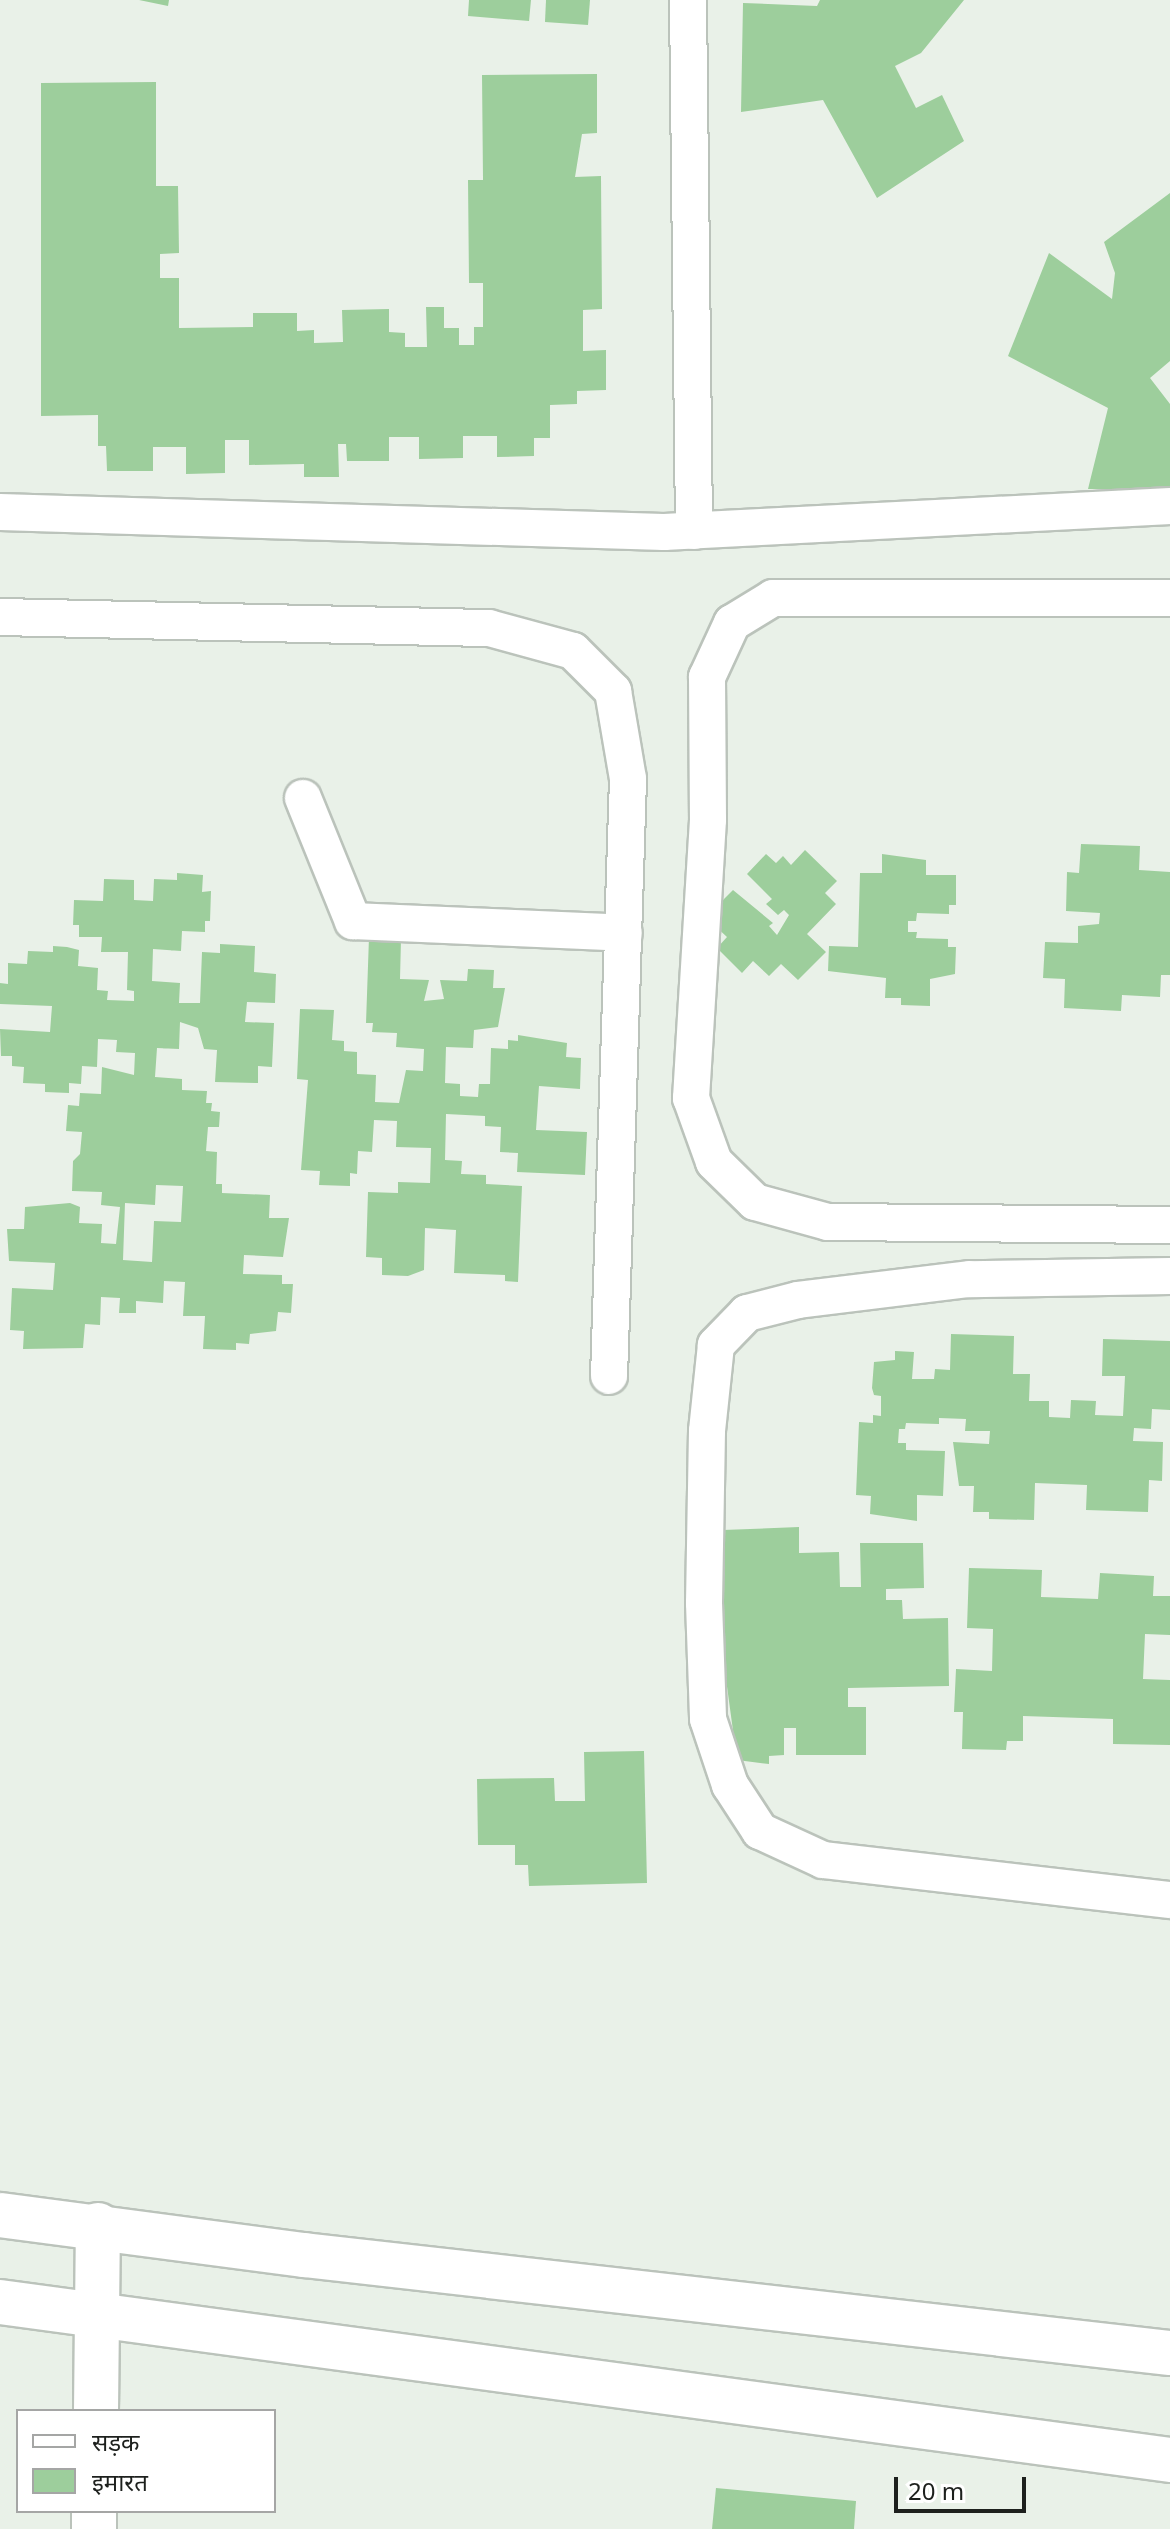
<!DOCTYPE html>
<meta charset="utf-8">
<style>
body{margin:0}
#map{position:relative;width:1170px;height:2529px;overflow:hidden;background:#e9f1e8;font-family:"Noto Sans","Noto Sans Devanagari",sans-serif}
div>[style]{position:absolute}
.building>*{inset:0;background:#9dce9c}
.roads{filter:drop-shadow(2px 0 #bbc3bb) drop-shadow(-2px 0 #bbc3bb) drop-shadow(0 2px #bbc3bb) drop-shadow(0 -2px #bbc3bb)}
.minor>*{height:36px;margin:-18px;padding:0 18px;transform-origin:18px;border-radius:18px;background:#fff}
.tertiary>*{height:44px;margin:-22px;padding:0 22px;transform-origin:22px;border-radius:22px;background:#fff}
span{translate:-50% -50%;white-space:nowrap;text-align:center;line-height:1.15;-webkit-text-stroke:8px #fff;paint-order:stroke}
.legend{position:absolute;left:16px;top:2409px;width:260px;height:104px;box-sizing:border-box;background:#fff;border:2px solid #a5a6a5;margin:0;padding:10px 14px;list-style:none;font-size:24px;color:#1d201d}
.legend li{display:flex;align-items:center;gap:16px;height:40px}
.legend b{width:40px;border:2px solid #a5a6a5}
.scale{position:absolute;left:894px;top:2477px;width:132px;height:36px;box-sizing:border-box;border:4px solid #1d201d;border-top:0;padding-left:10px;font-size:24px;line-height:28px;white-space:nowrap;color:#1d201d;-webkit-text-stroke:6px #fff;paint-order:stroke}
</style>
<div id="map">
<div class="building">
<div style="clip-path:polygon(139px 0,169px 0,168px 6px)"></div>
<div style="clip-path:polygon(469px 0,531px 0,529px 21px,468px 16px)"></div>
<div style="clip-path:polygon(546px 0,590px 0,588px 25px,545px 22px)"></div>
<div style="clip-path:polygon(820px 0,964px 0,921px 53px,895px 66px,916px 108px,942px 95px,964px 141px,877px 198px,823px 100px,741px 112px,743px 3px,817px 6px)"></div>
<div style="clip-path:polygon(597px 74px,597px 133px,582px 134px,575px 177px,601px 176px,602px 309px,583px 310px,583px 351px,606px 350px,606px 390px,577px 391px,577px 404px,550px 405px,550px 438px,534px 438px,534px 456px,497px 457px,497px 436px,463px 436px,463px 458px,419px 459px,419px 437px,389px 437px,389px 461px,347px 461px,346px 444px,338px 444px,339px 477px,304px 477px,304px 464px,249px 465px,249px 440px,225px 440px,225px 473px,186px 474px,186px 447px,153px 447px,153px 471px,107px 471px,106px 446px,98px 446px,98px 415px,41px 416px,41px 83px,156px 82px,156px 186px,178px 186px,179px 253px,160px 254px,160px 278px,179px 278px,179px 328px,253px 327px,253px 313px,297px 313px,297px 331px,314px 330px,314px 343px,343px 342px,342px 310px,389px 309px,389px 332px,405px 333px,405px 347px,427px 347px,426px 307px,444px 307px,444px 328px,459px 328px,459px 345px,474px 345px,474px 327px,483px 327px,483px 283px,469px 283px,468px 180px,483px 180px,482px 75px)"></div>
<div style="clip-path:polygon(1170px 193px,1170px 361px,1150px 378px,1170px 404px,1170px 489px,1088px 489px,1108px 408px,1008px 356px,1049px 253px,1112px 299px,1115px 273px,1104px 242px)"></div>
<div style="clip-path:polygon(1081px 844px,1140px 846px,1139px 870px,1170px 872px,1170px 975px,1161px 975px,1160px 997px,1122px 995px,1121px 1011px,1064px 1008px,1065px 979px,1043px 978px,1045px 942px,1078px 943px,1078px 926px,1099px 924px,1100px 913px,1066px 911px,1067px 872px,1079px 873px)"></div>
<div style="clip-path:polygon(805px 850px,837px 881px,825px 893px,836px 904px,807px 934px,826px 952px,798px 980px,781px 964px,769px 976px,753px 961px,742px 973px,717px 948px,727px 937px,713px 924px,722px 915px,715px 908px,733px 890px,773px 923px,769px 926px,777px 935px,789px 915px,784px 910px,778px 915px,766px 904px,772px 899px,747px 874px,766px 854px,776px 863px,783px 856px,791px 865px)"></div>
<div style="clip-path:polygon(882px 854px,926px 860px,926px 875px,956px 875px,956px 905px,949px 905px,949px 914px,917px 913px,916px 921px,908px 921px,908px 932px,917px 932px,916px 938px,948px 939px,948px 947px,956px 947px,955px 974px,930px 979px,930px 1006px,901px 1005px,901px 998px,885px 998px,886px 978px,828px 971px,829px 946px,858px 947px,860px 873px,882px 873px)"></div>
<div style="clip-path:polygon(evenodd,177px 873px,203px 875px,202px 892px,211px 891px,210px 921px,205px 921px,205px 932px,182px 931px,181px 951px,153px 949px,152px 981px,180px 983px,179px 1003px,200px 1003px,202px 952px,220px 953px,220px 944px,255px 946px,254px 972px,276px 974px,275px 1003px,247px 1002px,245px 1022px,274px 1023px,272px 1067px,258px 1066px,258px 1083px,215px 1082px,217px 1050px,204px 1049px,198px 1028px,180px 1022px,179px 1049px,157px 1048px,155px 1077px,182px 1079px,182px 1090px,207px 1091px,206px 1103px,212px 1103px,211px 1111px,220px 1112px,219px 1127px,208px 1127px,206px 1151px,217px 1152px,216px 1184px,222px 1184px,222px 1193px,270px 1195px,269px 1218px,289px 1218px,283px 1257px,244px 1255px,243px 1274px,282px 1275px,282px 1284px,293px 1284px,291px 1313px,278px 1312px,276px 1331px,250px 1334px,249px 1344px,236px 1343px,236px 1350px,203px 1349px,205px 1316px,183px 1316px,185px 1282px,164px 1281px,163px 1303px,136px 1301px,136px 1313px,119px 1313px,120px 1298px,101px 1297px,100px 1325px,85px 1324px,83px 1348px,23px 1349px,24px 1331px,10px 1330px,12px 1288px,53px 1290px,55px 1263px,9px 1261px,7px 1229px,24px 1229px,25px 1207px,70px 1203px,80px 1207px,79px 1223px,102px 1224px,101px 1243px,116px 1244px,120px 1207px,101px 1205px,102px 1192px,72px 1191px,73px 1161px,80px 1154px,82px 1132px,66px 1131px,68px 1105px,79px 1106px,80px 1093px,101px 1094px,102px 1067px,134px 1075px,135px 1053px,116px 1052px,117px 1040px,98px 1039px,97px 1067px,82px 1066px,81px 1084px,69px 1083px,69px 1093px,45px 1092px,45px 1084px,23px 1083px,24px 1067px,12px 1066px,12px 1056px,1px 1056px,0 1029px,50px 1032px,52px 1006px,0 1004px,0 983px,8px 984px,8px 963px,27px 964px,28px 951px,53px 952px,53px 946px,67px 947px,79px 950px,78px 966px,98px 968px,97px 990px,108px 991px,107px 1000px,134px 1001px,134px 991px,127px 990px,128px 952px,101px 952px,102px 937px,79px 937px,79px 925px,73px 925px,74px 900px,103px 901px,104px 879px,134px 880px,134px 900px,153px 901px,154px 879px,177px 880px,177px 873px,156px 1185px,183px 1186px,181px 1222px,154px 1221px,152px 1262px,123px 1260px,125px 1203px,155px 1205px,156px 1185px)"></div>
<div style="clip-path:polygon(369px 937px,401px 939px,400px 979px,429px 980px,424px 1001px,444px 999px,440px 980px,467px 981px,468px 969px,494px 970px,493px 988px,505px 988px,498px 1027px,474px 1030px,473px 1048px,446px 1047px,445px 1083px,460px 1084px,460px 1096px,478px 1097px,479px 1084px,490px 1084px,491px 1048px,508px 1049px,508px 1040px,518px 1041px,518px 1035px,567px 1043px,566px 1057px,581px 1058px,580px 1089px,539px 1086px,536px 1130px,587px 1132px,585px 1175px,517px 1172px,518px 1153px,500px 1152px,501px 1127px,485px 1126px,485px 1116px,446px 1114px,445px 1160px,462px 1161px,461px 1174px,486px 1175px,486px 1184px,522px 1186px,518px 1282px,505px 1281px,505px 1275px,454px 1273px,456px 1230px,425px 1228px,424px 1270px,408px 1276px,382px 1275px,382px 1258px,366px 1257px,368px 1192px,398px 1193px,398px 1182px,430px 1183px,431px 1148px,396px 1147px,397px 1121px,374px 1120px,372px 1152px,358px 1151px,357px 1174px,350px 1173px,350px 1186px,319px 1185px,320px 1171px,301px 1170px,308px 1080px,297px 1079px,300px 1009px,334px 1010px,332px 1040px,344px 1041px,344px 1051px,357px 1052px,357px 1074px,376px 1075px,375px 1102px,399px 1103px,406px 1070px,423px 1071px,424px 1049px,396px 1047px,397px 1033px,372px 1032px,373px 1023px,366px 1023px)"></div>
<div style="clip-path:polygon(951px 1334px,1014px 1336px,1013px 1374px,1030px 1374px,1029px 1401px,1049px 1401px,1049px 1417px,1070px 1418px,1071px 1400px,1096px 1401px,1095px 1415px,1123px 1416px,1125px 1376px,1102px 1376px,1103px 1339px,1170px 1341px,1170px 1410px,1152px 1409px,1151px 1429px,1134px 1428px,1133px 1441px,1163px 1442px,1162px 1481px,1149px 1480px,1148px 1512px,1086px 1510px,1087px 1485px,1035px 1483px,1034px 1520px,989px 1519px,989px 1512px,973px 1512px,974px 1486px,959px 1486px,953px 1442px,989px 1444px,990px 1431px,965px 1431px,966px 1419px,939px 1418px,939px 1424px,906px 1423px,905px 1429px,899px 1429px,898px 1443px,906px 1443px,906px 1450px,945px 1451px,943px 1496px,917px 1495px,917px 1521px,870px 1514px,871px 1496px,856px 1495px,859px 1422px,873px 1423px,873px 1415px,881px 1416px,881px 1396px,874px 1395px,872px 1388px,874px 1362px,895px 1360px,895px 1351px,914px 1352px,912px 1379px,934px 1379px,935px 1369px,950px 1370px)"></div>
<div style="clip-path:polygon(799px 1527px,799px 1553px,839px 1552px,840px 1587px,861px 1587px,860px 1543px,923px 1543px,924px 1588px,886px 1589px,886px 1600px,902px 1600px,903px 1619px,948px 1618px,949px 1686px,848px 1688px,848px 1707px,866px 1707px,866px 1755px,796px 1755px,796px 1728px,784px 1728px,784px 1755px,769px 1756px,769px 1764px,737px 1760px,714px 1591px,723px 1530px)"></div>
<div style="clip-path:polygon(969px 1568px,1042px 1570px,1041px 1597px,1098px 1599px,1100px 1573px,1154px 1576px,1153px 1596px,1170px 1596px,1170px 1635px,1145px 1634px,1143px 1679px,1170px 1680px,1170px 1745px,1113px 1744px,1113px 1719px,1023px 1716px,1023px 1741px,1007px 1741px,1006px 1750px,962px 1749px,963px 1712px,954px 1712px,956px 1669px,992px 1671px,993px 1629px,967px 1628px)"></div>
<div style="clip-path:polygon(644px 1751px,647px 1883px,529px 1886px,528px 1865px,515px 1865px,515px 1845px,478px 1845px,477px 1779px,554px 1778px,555px 1801px,585px 1801px,584px 1752px)"></div>
<div style="clip-path:polygon(716px 2488px,856px 2501px,854px 2529px,712px 2529px)"></div>
</div>
<div class="roads">
<div class="minor">
<div style="left:688px;top:0;width:531px;rotate:89.35deg"></div>
<div style="left:0;top:512px;width:664px;rotate:1.73deg"></div>
<div style="left:664px;top:532px;width:507px;rotate:-2.94deg"></div>
<div style="left:1170px;top:598px;width:397px;rotate:180deg"></div>
<div style="left:773px;top:598px;width:48px;rotate:148.6deg"></div>
<div style="left:732px;top:623px;width:60px;rotate:114.8deg"></div>
<div style="left:707px;top:677px;width:143px;rotate:89.6deg"></div>
<div style="left:708px;top:820px;width:279px;rotate:93.5deg"></div>
<div style="left:691px;top:1098px;width:68px;rotate:70.2deg"></div>
<div style="left:714px;top:1162px;width:57px;rotate:44.3deg"></div>
<div style="left:755px;top:1202px;width:76px;rotate:15.3deg"></div>
<div style="left:828px;top:1222px;width:342px;rotate:0.5deg"></div>
<div style="left:0;top:617px;width:489px;rotate:1.3deg"></div>
<div style="left:489px;top:628px;width:87px;rotate:15.3deg"></div>
<div style="left:573px;top:651px;width:57px;rotate:45deg"></div>
<div style="left:613px;top:691px;width:89px;rotate:80.3deg"></div>
<div style="left:628px;top:779px;width:597px;rotate:91.82deg"></div>
<div style="left:303px;top:798px;width:133px;rotate:67.9deg"></div>
<div style="left:353px;top:921px;width:271px;rotate:2.5deg"></div>
<div style="left:1170px;top:1276px;width:201px;rotate:179.1deg"></div>
<div style="left:969px;top:1279px;width:172px;rotate:173deg"></div>
<div style="left:798px;top:1300px;width:53px;rotate:165.7deg"></div>
<div style="left:747px;top:1313px;width:45px;rotate:134.1deg"></div>
<div style="left:716px;top:1345px;width:86px;rotate:96deg"></div>
<div style="left:707px;top:1431px;width:172px;rotate:91deg"></div>
<div style="left:704px;top:1603px;width:116px;rotate:88deg"></div>
<div style="left:708px;top:1719px;width:70px;rotate:71.6deg"></div>
<div style="left:730px;top:1785px;width:55px;rotate:56.9deg"></div>
<div style="left:760px;top:1831px;width:69px;rotate:24.7deg"></div>
<div style="left:823px;top:1860px;width:349px;rotate:6.6deg"></div>
</div>
<div class="tertiary">
<div style="left:0;top:2215px;width:307px;rotate:7.5deg"></div>
<div style="left:304px;top:2255px;width:872px;rotate:6.46deg"></div>
<div style="left:0;top:2302px;width:1181px;rotate:7.69deg"></div>
<div style="left:96px;top:2411px;width:186px;rotate:-89.4deg"></div>
<div style="left:94px;top:2529px;width:18px;rotate:-90deg"></div>
</div>
</div>
<ul class="legend">
<li><b style="height:10px;background:#fff"></b>सड़क</li>
<li><b style="height:22px;background:#9dce9c"></b>इमारत</li>
</ul>
<div class="scale">20 m</div>
</div>
